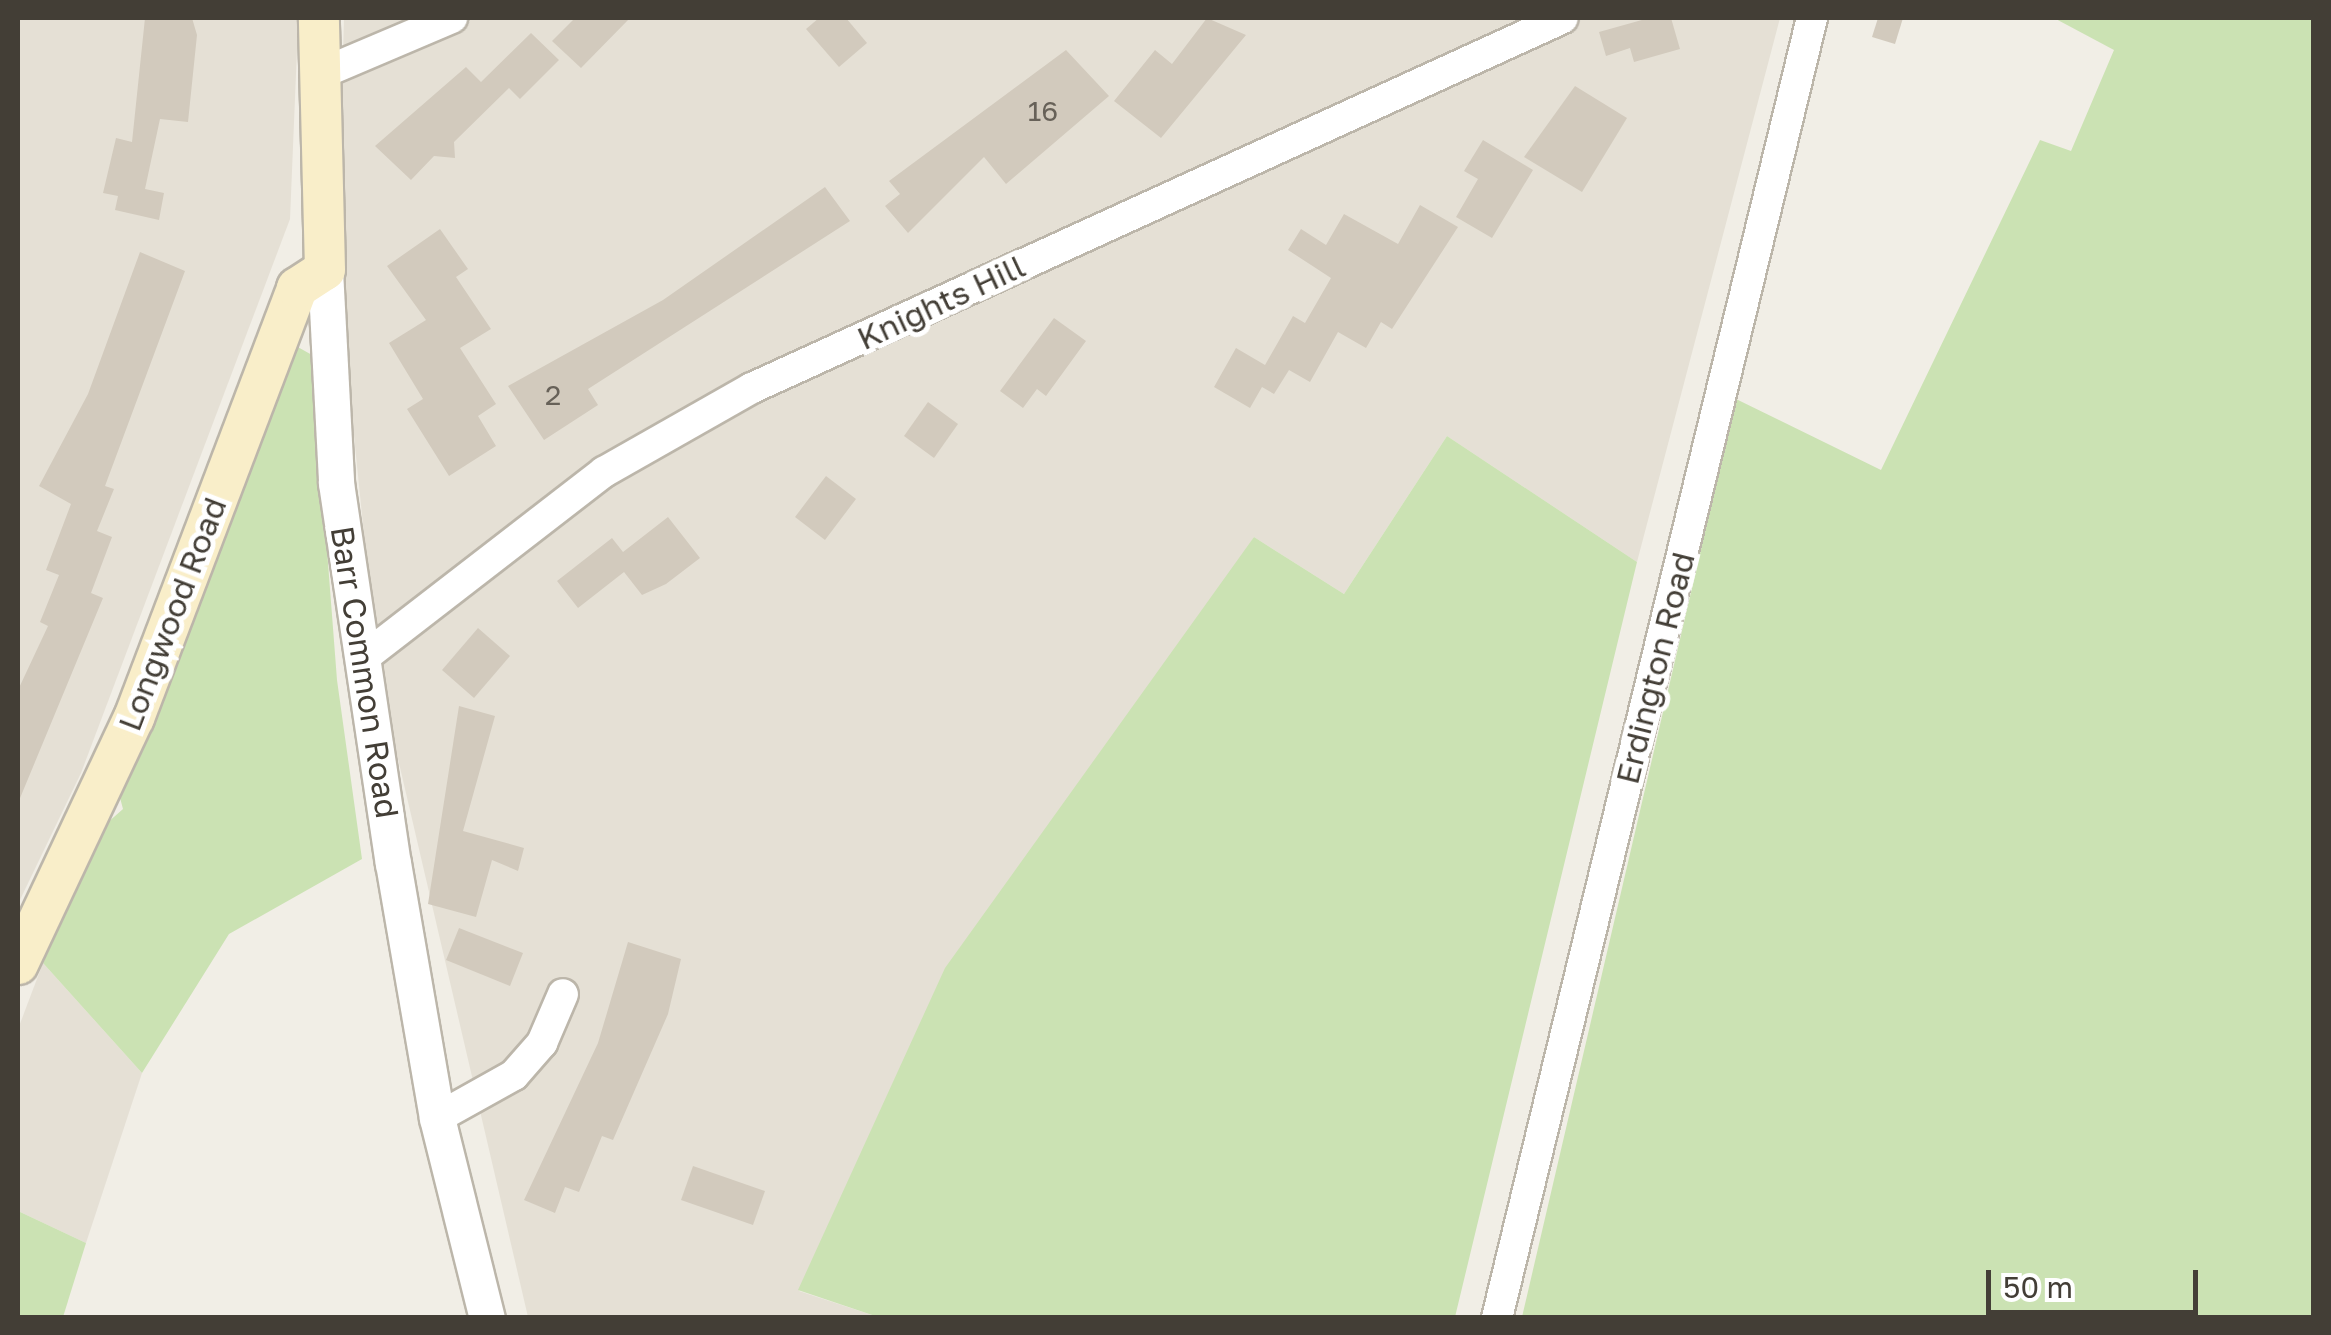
<!DOCTYPE html>
<style>
body{margin:0}
#map{position:relative;width:2331px;height:1335px;overflow:hidden;background:#f1eee6;font-family:"Golos Text",sans-serif}
div>[style]{position:absolute}
.residential>*{inset:0;background:#e5e0d5}
.green>*{inset:0;background:#cbe2b3}
.building>*{inset:0;background:#d2cabd}
.roads{filter:drop-shadow(2px 0 #bcb6aa) drop-shadow(-2px 0 #bcb6aa) drop-shadow(0 2px #bcb6aa) drop-shadow(0 -2px #bcb6aa)}
.minor>*{height:30px;margin:-15px;padding:0 15px;transform-origin:15px;border-radius:15px;background:#fff}
.tertiary>*{height:35px;margin:-17.5px;padding:0 17.5px;transform-origin:17.5px;border-radius:17.5px;background:#fff}
.secondary>*{height:40px;margin:-20px;padding:0 20px;transform-origin:20px;border-radius:20px;background:#f9eec9}
span{translate:-50% -50%;white-space:nowrap;text-align:center;line-height:1.15;-webkit-text-stroke:10px #fff;paint-order:stroke}
.number-label{font-size:28px;color:#676158}
.number-label span{-webkit-text-stroke-width:0}
.street-label{font-size:32px;color:#433e36}
.frame{position:absolute;inset:0;border:20px solid #433e36;pointer-events:none}
.scale{position:absolute;left:1986px;top:1270px;width:212px;height:45px;box-sizing:border-box;border:5px solid #433e36;border-top:0;padding-left:12px;font-size:30px;line-height:35px;white-space:nowrap;color:#433e36;-webkit-text-stroke:8px #fff;paint-order:stroke}
</style>
<div id="map">
<div class="residential">
<div style="clip-path:polygon(18px 18px,297px 18px,298px 25px,290px 219px,81px 773px,18px 904px)"></div>
<div style="clip-path:polygon(344px 18px,1780px 18px,1637px 562px,1447px 436px,1344px 594px,1254px 537px,799px 1291px,881px 1318px,528px 1317px,378px 673px,337px 268px)"></div>
<div style="clip-path:polygon(43px 963px,142px 1073px,86px 1243px,18px 1211px,18px 1029px)"></div>
</div>
<div class="green">
<div style="clip-path:polygon(2054px 18px,2313px 18px,2313px 1317px,1522px 1317px,1736px 399px,1881px 470px,2040px 140px,2071px 151px,2114px 50px)"></div>
<div style="clip-path:polygon(296px 346px,312px 355px,337px 680px,362px 859px,229px 934px,142px 1073px,43px 963px,106px 824px,123px 809px,119px 794px)"></div>
<div style="clip-path:polygon(1447px 436px,1637px 562px,1455px 1317px,881px 1318px,798px 1290px,945px 968px,1254px 537px,1344px 594px)"></div>
<div style="clip-path:polygon(18px 1211px,86px 1243px,63px 1317px,18px 1317px)"></div>
</div>
<div class="building">
<div style="clip-path:polygon(145px 18px,192px 18px,197px 35px,188px 122px,160px 119px,145px 189px,164px 193px,159px 220px,115px 210px,118px 196px,103px 193px,116px 138px,132px 142px)"></div>
<div style="clip-path:polygon(575px 18px,630px 18px,581px 68px,552px 41px)"></div>
<div style="clip-path:polygon(819px 18px,846px 18px,867px 43px,839px 67px,806px 29px)"></div>
<div style="clip-path:polygon(1207px 18px,1246px 35px,1161px 138px,1114px 101px,1155px 50px,1172px 64px)"></div>
<div style="clip-path:polygon(1649px 18px,1671px 18px,1680px 49px,1634px 62px,1630px 48px,1606px 56px,1599px 32px)"></div>
<div style="clip-path:polygon(1878px 18px,1903px 18px,1895px 44px,1872px 37px)"></div>
<div style="clip-path:polygon(531px 33px,559px 60px,520px 99px,509px 88px,454px 142px,455px 158px,434px 156px,411px 180px,375px 146px,466px 67px,481px 82px)"></div>
<div style="clip-path:polygon(1066px 50px,1109px 96px,1006px 184px,984px 157px,908px 233px,885px 206px,900px 194px,889px 181px)"></div>
<div style="clip-path:polygon(1575px 86px,1627px 118px,1582px 192px,1524px 157px)"></div>
<div style="clip-path:polygon(1483px 140px,1533px 170px,1492px 238px,1456px 217px,1478px 179px,1464px 171px)"></div>
<div style="clip-path:polygon(825px 187px,850px 221px,588px 389px,598px 405px,544px 440px,508px 386px,663px 300px)"></div>
<div style="clip-path:polygon(1420px 205px,1458px 227px,1392px 329px,1381px 322px,1366px 348px,1338px 332px,1310px 382px,1289px 370px,1274px 394px,1262px 387px,1250px 408px,1214px 387px,1236px 348px,1265px 365px,1293px 316px,1305px 323px,1331px 278px,1288px 250px,1301px 229px,1326px 245px,1344px 214px,1398px 244px)"></div>
<div style="clip-path:polygon(440px 229px,468px 269px,456px 277px,491px 329px,460px 348px,496px 404px,478px 416px,496px 446px,449px 476px,407px 409px,423px 399px,389px 343px,426px 320px,387px 266px)"></div>
<div style="clip-path:polygon(140px 252px,185px 271px,105px 486px,114px 489px,97px 531px,112px 537px,91px 593px,103px 598px,18px 803px,18px 690px,48px 626px,40px 622px,59px 575px,46px 570px,71px 504px,39px 486px,88px 394px)"></div>
<div style="clip-path:polygon(1054px 318px,1086px 341px,1046px 396px,1037px 389px,1023px 408px,1000px 391px)"></div>
<div style="clip-path:polygon(928px 402px,958px 424px,934px 458px,904px 436px)"></div>
<div style="clip-path:polygon(826px 476px,856px 499px,825px 540px,795px 517px)"></div>
<div style="clip-path:polygon(668px 517px,700px 558px,666px 584px,642px 595px,624px 572px,578px 608px,557px 581px,612px 538px,623px 552px)"></div>
<div style="clip-path:polygon(478px 628px,510px 656px,474px 698px,442px 670px)"></div>
<div style="clip-path:polygon(459px 706px,495px 716px,463px 831px,524px 848px,518px 871px,492px 860px,476px 917px,428px 904px)"></div>
<div style="clip-path:polygon(459px 928px,523px 953px,510px 986px,446px 960px)"></div>
<div style="clip-path:polygon(628px 942px,681px 959px,668px 1014px,613px 1140px,602px 1136px,579px 1192px,565px 1187px,555px 1213px,524px 1200px,598px 1043px)"></div>
<div style="clip-path:polygon(693px 1166px,765px 1191px,753px 1225px,681px 1200px)"></div>
</div>
<div class="roads">
<div class="minor">
<div style="left:327px;top:71px;width:136px;rotate:-23deg"></div>
<div style="left:362px;top:659px;width:306px;rotate:-37.7deg"></div>
<div style="left:604px;top:472px;width:170px;rotate:-29.6deg"></div>
<div style="left:752px;top:388px;width:891px;rotate:-24.52deg"></div>
<div style="left:437px;top:1118px;width:88px;rotate:-29.2deg"></div>
<div style="left:514px;top:1075px;width:43px;rotate:-48.8deg"></div>
<div style="left:542px;top:1043px;width:53px;rotate:-66.8deg"></div>
<div style="left:1497px;top:1318px;width:1338px;rotate:-76.38deg"></div>
</div>
<div class="tertiary">
<div style="left:325px;top:270px;width:213px;rotate:87deg"></div>
<div style="left:336px;top:483px;width:384px;rotate:81.5deg"></div>
<div style="left:393px;top:863px;width:259px;rotate:80.2deg"></div>
<div style="left:437px;top:1118px;width:206px;rotate:76deg"></div>
</div>
<div class="secondary">
<div style="left:18px;top:964px;width:272px;rotate:-64.8deg"></div>
<div style="left:134px;top:718px;width:460px;rotate:-69.2deg"></div>
<div style="left:297px;top:288px;width:33px;rotate:-33deg"></div>
<div style="left:325px;top:270px;width:252px;rotate:-91.4deg"></div>
</div>
</div>
<div class="number-label">
<span style="left:1043px;top:111px">16</span>
<span style="left:553px;top:395px">2</span>
</div>
<div class="street-label">
<span style="left:941px;top:302px;rotate:-25deg">Knights Hill</span>
<span style="left:172px;top:614px;rotate:-69deg">Longwood Road</span>
<span style="left:1655px;top:668px;rotate:-76deg">Erdington Road</span>
<span style="left:365px;top:672px;rotate:81deg">Barr Common Road</span>
</div>
<div class="frame"></div>
<div class="scale">50 m</div>
</div>
